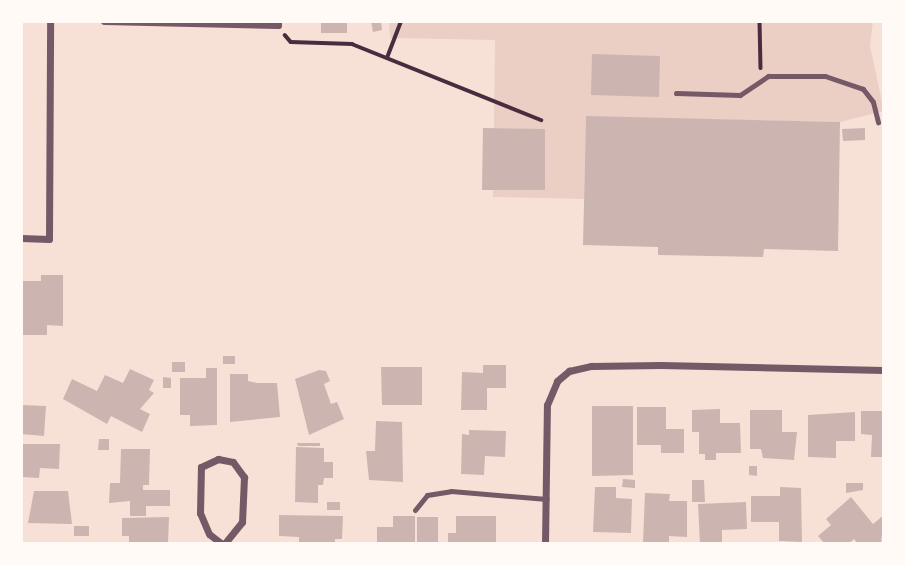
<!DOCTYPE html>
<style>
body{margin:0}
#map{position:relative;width:905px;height:565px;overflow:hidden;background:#f7e1d7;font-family:Signika,sans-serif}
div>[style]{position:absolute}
.green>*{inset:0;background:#ebcfc5}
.building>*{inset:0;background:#ccb4b1}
.path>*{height:3.5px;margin:-1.75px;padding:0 1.75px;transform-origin:1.75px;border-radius:1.75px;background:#4a2c40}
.service>*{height:5px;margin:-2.5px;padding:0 2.5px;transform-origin:2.5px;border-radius:2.5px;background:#755966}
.minor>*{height:7px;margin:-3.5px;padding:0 3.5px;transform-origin:3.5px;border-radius:3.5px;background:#755966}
span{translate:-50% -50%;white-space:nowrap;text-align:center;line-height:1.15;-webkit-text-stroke:5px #fffaf5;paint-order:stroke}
.frame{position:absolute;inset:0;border:23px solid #fffaf5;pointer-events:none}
</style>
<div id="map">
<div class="green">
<div style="clip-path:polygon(389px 21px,873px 21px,870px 46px,884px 111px,840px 122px,586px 117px,584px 199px,493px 197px,495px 40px,390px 38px)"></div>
</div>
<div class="building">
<div style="clip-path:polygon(321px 21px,347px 21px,347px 33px,321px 33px)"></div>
<div style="clip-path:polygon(371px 21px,381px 21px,382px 30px,373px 32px)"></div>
<div style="clip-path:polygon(592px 54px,660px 56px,659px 97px,591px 95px)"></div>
<div style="clip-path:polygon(586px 116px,840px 122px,838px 251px,764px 249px,763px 257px,658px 255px,658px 247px,583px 245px)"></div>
<div style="clip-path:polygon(483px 128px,545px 129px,545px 190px,482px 190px)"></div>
<div style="clip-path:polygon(865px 128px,865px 140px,843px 141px,842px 129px)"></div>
<div style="clip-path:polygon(41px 275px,63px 275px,63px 326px,47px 325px,47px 335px,21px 335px,21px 281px,41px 281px)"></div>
<div style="clip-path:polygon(223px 356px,235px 356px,235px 364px,223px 364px)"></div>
<div style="clip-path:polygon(172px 362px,185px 362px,185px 372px,172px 372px)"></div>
<div style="clip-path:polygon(483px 365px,506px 365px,506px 388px,487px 388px,487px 410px,461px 410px,462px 372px,483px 373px)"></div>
<div style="clip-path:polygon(381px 367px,422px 367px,422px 405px,382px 405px)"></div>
<div style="clip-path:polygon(206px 368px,217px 368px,217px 425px,190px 426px,190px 415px,180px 415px,180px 378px,206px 378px)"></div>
<div style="clip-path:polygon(130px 369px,154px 380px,149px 390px,154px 393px,140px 409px,150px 414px,142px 432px,111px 416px,107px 424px,63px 399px,72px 379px,97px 391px,105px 375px,123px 383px)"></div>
<div style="clip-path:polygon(319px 370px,326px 371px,330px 381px,324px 384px,331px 404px,337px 402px,344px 419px,309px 435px,295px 379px)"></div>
<div style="clip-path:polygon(230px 374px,248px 374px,248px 381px,257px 383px,277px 383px,280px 417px,230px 422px)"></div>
<div style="clip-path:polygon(163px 377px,171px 378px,171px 388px,163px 388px)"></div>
<div style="clip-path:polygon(21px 405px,46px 406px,44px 436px,21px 434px)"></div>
<div style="clip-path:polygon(592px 406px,633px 406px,633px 475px,592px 476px)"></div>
<div style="clip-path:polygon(637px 407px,666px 407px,666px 429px,684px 429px,684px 453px,661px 453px,661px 445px,637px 445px)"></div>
<div style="clip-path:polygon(720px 409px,720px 423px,740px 423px,741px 453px,716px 453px,716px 460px,705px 460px,705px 454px,699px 454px,699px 432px,692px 432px,692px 410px)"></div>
<div style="clip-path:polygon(750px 410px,782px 410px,782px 432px,797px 432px,794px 460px,763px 458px,761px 449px,750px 449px)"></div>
<div style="clip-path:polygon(861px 411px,884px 411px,884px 457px,871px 457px,872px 435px,861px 434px)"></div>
<div style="clip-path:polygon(855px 412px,855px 441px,836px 441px,836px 458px,808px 457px,808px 415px)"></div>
<div style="clip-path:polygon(376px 421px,402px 422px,403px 482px,369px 480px,366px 451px,375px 451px)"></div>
<div style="clip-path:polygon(469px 430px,506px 431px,505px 457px,485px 456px,484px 475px,461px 474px,462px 434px,469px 435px)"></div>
<div style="clip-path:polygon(99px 439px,109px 439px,109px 450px,98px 450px)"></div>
<div style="clip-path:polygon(297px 443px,320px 443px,320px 446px,298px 446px)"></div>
<div style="clip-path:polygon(21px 444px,60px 444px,59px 469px,40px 468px,39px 478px,21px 477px)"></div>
<div style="clip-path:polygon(296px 447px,324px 448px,324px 462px,333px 462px,333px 478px,324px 478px,323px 485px,318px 485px,318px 503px,295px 502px)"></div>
<div style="clip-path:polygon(121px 449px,150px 449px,149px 485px,143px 485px,143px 490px,170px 490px,170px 506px,146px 506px,146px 516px,130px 516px,130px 501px,109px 503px,110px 483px,120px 483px)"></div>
<div style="clip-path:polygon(749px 466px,757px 466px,757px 476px,749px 475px)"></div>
<div style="clip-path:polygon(623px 479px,635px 480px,635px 488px,622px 487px)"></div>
<div style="clip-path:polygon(692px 480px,704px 480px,705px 502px,692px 502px)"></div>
<div style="clip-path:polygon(846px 483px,863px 483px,863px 490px,846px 493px)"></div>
<div style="clip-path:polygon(595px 487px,616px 487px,616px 498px,632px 499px,631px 533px,593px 532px)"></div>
<div style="clip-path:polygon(780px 487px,801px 488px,802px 542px,779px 541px,779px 522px,751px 522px,751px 496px,780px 496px)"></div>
<div style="clip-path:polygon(34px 491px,68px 491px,72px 524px,28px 523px)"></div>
<div style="clip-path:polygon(645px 493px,670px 494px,669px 501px,687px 501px,687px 537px,669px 536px,669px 543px,643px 543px)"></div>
<div style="clip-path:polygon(851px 497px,873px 524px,884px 515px,881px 544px,858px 544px,854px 539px,848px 544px,825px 544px,818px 536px,831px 525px,826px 519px)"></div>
<div style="clip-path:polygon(327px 502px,340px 502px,340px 510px,327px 510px)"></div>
<div style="clip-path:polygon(746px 502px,747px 529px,722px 530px,722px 544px,700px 544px,698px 504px)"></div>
<div style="clip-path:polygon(279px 515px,343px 516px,342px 539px,335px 539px,335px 544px,299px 544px,299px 537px,279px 536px)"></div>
<div style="clip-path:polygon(393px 516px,415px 516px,415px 544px,377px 544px,377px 527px,393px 527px)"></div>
<div style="clip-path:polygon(456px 516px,496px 516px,496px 542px,448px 544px,448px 533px,456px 533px)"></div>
<div style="clip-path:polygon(169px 517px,168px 543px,129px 544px,129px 536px,122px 536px,122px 518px)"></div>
<div style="clip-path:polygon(417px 517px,438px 517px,438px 543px,417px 543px)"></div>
<div style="clip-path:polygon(74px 526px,89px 526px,89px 536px,74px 536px)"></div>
</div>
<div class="path">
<div style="left:760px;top:21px;width:47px;rotate:88.8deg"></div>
<div style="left:285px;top:35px;width:9px;rotate:49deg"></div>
<div style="left:291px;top:42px;width:61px;rotate:1.9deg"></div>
<div style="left:352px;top:44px;width:204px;rotate:21.9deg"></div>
<div style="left:387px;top:58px;width:40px;rotate:-69deg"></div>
</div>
<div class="service">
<div style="left:676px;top:93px;width:64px;rotate:1.8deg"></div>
<div style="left:740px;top:95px;width:34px;rotate:-34deg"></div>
<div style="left:768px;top:76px;width:57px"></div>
<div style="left:825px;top:76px;width:40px;rotate:18.9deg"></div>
<div style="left:863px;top:89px;width:16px;rotate:52deg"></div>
<div style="left:873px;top:102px;width:21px;rotate:76deg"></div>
<div style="left:415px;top:510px;width:19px;rotate:-51deg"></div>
<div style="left:427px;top:495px;width:24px;rotate:-9deg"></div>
<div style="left:451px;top:491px;width:96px;rotate:4.8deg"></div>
</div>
<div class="minor">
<div style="left:104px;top:21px;width:174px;rotate:1.3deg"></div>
<div style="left:278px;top:25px;width:4px;rotate:-90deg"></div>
<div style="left:21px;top:238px;width:28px;rotate:2deg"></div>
<div style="left:49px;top:239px;width:218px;rotate:-89.7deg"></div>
<div style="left:222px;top:544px;width:16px;rotate:-142deg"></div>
<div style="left:209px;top:534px;width:23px;rotate:-113deg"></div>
<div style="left:200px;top:513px;width:46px;rotate:-88.8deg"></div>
<div style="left:201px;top:467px;width:19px;rotate:-25deg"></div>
<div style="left:218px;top:459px;width:15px;rotate:11deg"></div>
<div style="left:233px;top:462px;width:19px;rotate:54deg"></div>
<div style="left:244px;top:477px;width:45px;rotate:92.5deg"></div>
<div style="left:242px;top:522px;width:28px;rotate:129deg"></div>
<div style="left:545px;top:544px;width:139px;rotate:-89.2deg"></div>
<div style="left:547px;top:405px;width:26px;rotate:-67deg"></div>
<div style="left:557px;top:381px;width:16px;rotate:-40deg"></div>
<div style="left:569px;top:371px;width:23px;rotate:-13deg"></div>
<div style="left:591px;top:366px;width:70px;rotate:-0.8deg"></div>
<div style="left:661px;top:365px;width:223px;rotate:1.3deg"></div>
</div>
<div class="frame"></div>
</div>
